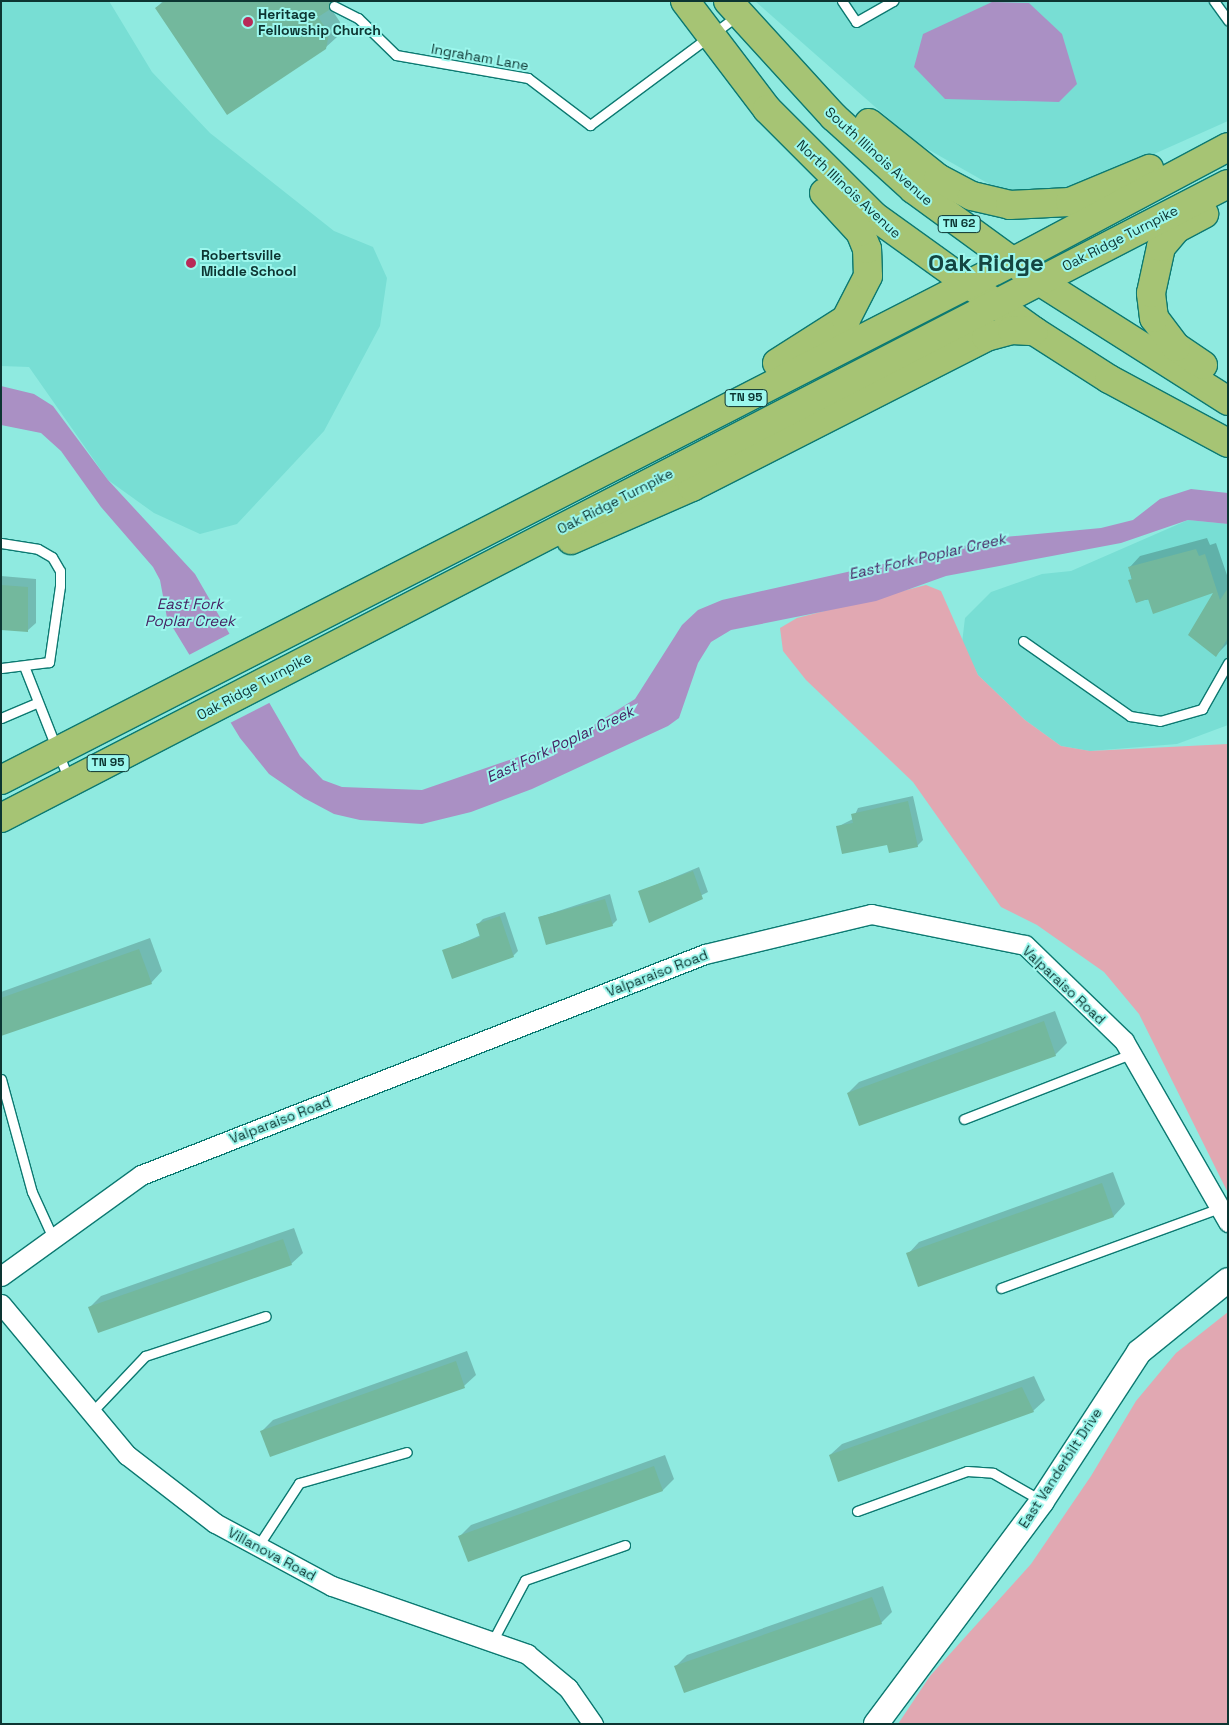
<!DOCTYPE html>
<style>
body{margin:0}
#map{position:relative;width:1229px;height:1725px;overflow:hidden;background:#8feae0;font-family:"Space Grotesk",sans-serif}
div>[style]{position:absolute}
.built>*{inset:0;background:#78ded4}
.green>*{inset:0;background:#e1a8b2}
.water>*{inset:0;background:#aa90c4}
.pier>*{inset:0;background:#8feae0}
.shadow>*{inset:0;background:#0003}
.building>*{inset:0;background:#73b89d}
.roads{filter:drop-shadow(1px 0 #0c7971) drop-shadow(-1px 0 #0c7971) drop-shadow(0 1px #0c7971) drop-shadow(0 -1px #0c7971)}
.service>*{height:9px;margin:-4.5px;padding:0 4.5px;transform-origin:4.5px;border-radius:4.5px;background:#fff}
.minor>*{height:19px;margin:-9.5px;padding:0 9.5px;transform-origin:9.5px;border-radius:9.5px;background:#fff}
.tertiary>*{height:24px;margin:-12px;padding:0 12px;transform-origin:12px;border-radius:12px;background:#fff}
.trunk>*{height:28px;margin:-14px;padding:0 14px;transform-origin:14px;border-radius:14px;background:#a6c474}
.dots>*{width:14px;height:14px;translate:-50% -50%;box-sizing:border-box;border:2px solid #9cf7ed;border-radius:50%}
span{translate:-50% -50%;white-space:nowrap;text-align:center;line-height:1.15;-webkit-text-stroke:4px #9cf7ed;paint-order:stroke}
.shield-label span{padding:1px 4px;background:#9cf7ed;border:1px solid;border-radius:4px;-webkit-text-stroke-width:0}
.shield-label{font-size:12px;color:#0d3532;font-weight:700}
.poi-label{font-size:14px;color:#0d3532;font-weight:700}
.left{translate:0 -50%;text-align:left}
.street-label{font-size:14px;color:#0d3532}
.water-label{font-size:15px;color:#462262;font-style:italic}
.town-label{font-size:24px;color:#144642;font-weight:700}
.frame{position:absolute;inset:0;border:2px solid #0d3532;pointer-events:none}
</style>
<div id="map">
<div class="built">
<div style="clip-path:polygon(1px 1px,109px 1px,152px 72px,210px 133px,334px 231px,373px 247px,387px 278px,380px 326px,324px 431px,237px 524px,200px 534px,154px 513px,108px 480px,29px 367px,1px 366px)"></div>
<div style="clip-path:polygon(755px 1px,1228px 1px,1228px 121px,1080px 187px,1031px 195px,998px 189px,915px 142px)"></div>
<div style="clip-path:polygon(1188px 520px,1228px 524px,1228px 725px,1177px 744px,1090px 751px,1061px 746px,1025px 720px,978px 675px,962px 643px,965px 618px,991px 592px,1042px 574px,1071px 571px)"></div>
</div>
<div class="green">
<div style="clip-path:polygon(926px 585px,941px 591px,978px 675px,1025px 720px,1061px 746px,1090px 751px,1228px 744px,1228px 1193px,1139px 1014px,1104px 972px,1037px 925px,1001px 907px,913px 782px,806px 680px,783px 651px,780px 628px,797px 618px)"></div>
<div style="clip-path:polygon(1228px 1312px,1228px 1724px,898px 1724px,930px 1676px,1031px 1564px,1091px 1476px,1136px 1401px,1176px 1353px)"></div>
</div>
<div class="water">
<div style="clip-path:polygon(992px 2px,1029px 3px,1062px 34px,1077px 84px,1059px 102px,945px 99px,914px 67px,923px 34px)"></div>
<div style="clip-path:polygon(1px 386px,34px 394px,53px 406px,108px 480px,195px 574px,300px 756px,323px 780px,342px 787px,422px 790px,573px 738px,635px 699px,682px 625px,698px 610px,722px 600px,1004px 537px,1101px 528px,1133px 520px,1160px 499px,1191px 489px,1228px 493px,1228px 524px,1188px 520px,1121px 543px,946px 576px,876px 601px,731px 630px,711px 642px,698px 663px,679px 718px,668px 726px,532px 789px,471px 812px,422px 824px,360px 820px,334px 814px,304px 798px,269px 774px,240px 738px,167px 618px,160px 580px,153px 567px,101px 507px,61px 451px,41px 433px,1px 425px)"></div>
</div>
<div class="pier">
<div style="clip-path:polygon(231px 633px,271px 702px,228px 724px,187px 656px)"></div>
</div>
<div class="shadow">
<div style="clip-path:polygon(163px 1px,336px 1px,330px 7px,340px 22px,337px 37px,325px 48px,156px 8px)"></div>
<div style="clip-path:polygon(1207px 538px,1210px 545px,1216px 543px,1228px 578px,1228px 643px,1216px 655px,1216px 591px,1137px 601px,1129px 568px,1140px 556px)"></div>
<div style="clip-path:polygon(1px 576px,36px 579px,36px 623px,27px 631px,1px 628px)"></div>
<div style="clip-path:polygon(913px 796px,923px 840px,917px 846px,888px 843px,837px 827px,853px 819px,858px 808px)"></div>
<div style="clip-path:polygon(699px 867px,708px 892px,650px 921px,639px 892px)"></div>
<div style="clip-path:polygon(610px 894px,617px 920px,612px 925px,540px 917px)"></div>
<div style="clip-path:polygon(505px 912px,518px 951px,513px 956px,444px 951px,481px 935px,477px 925px,483px 919px)"></div>
<div style="clip-path:polygon(150px 938px,162px 971px,151px 983px,1px 1035px,1px 992px)"></div>
<div style="clip-path:polygon(1055px 1011px,1067px 1043px,1055px 1055px,848px 1093px,859px 1082px)"></div>
<div style="clip-path:polygon(1113px 1172px,1125px 1204px,1114px 1216px,919px 1285px,908px 1254px,919px 1242px)"></div>
<div style="clip-path:polygon(294px 1228px,303px 1253px,291px 1264px,90px 1307px,101px 1296px)"></div>
<div style="clip-path:polygon(467px 1351px,476px 1375px,464px 1386px,262px 1431px,273px 1420px)"></div>
<div style="clip-path:polygon(1034px 1376px,1045px 1400px,1033px 1411px,830px 1455px,842px 1444px)"></div>
<div style="clip-path:polygon(665px 1455px,674px 1479px,663px 1490px,469px 1560px,460px 1536px,471px 1525px)"></div>
<div style="clip-path:polygon(883px 1586px,892px 1612px,881px 1623px,676px 1666px,687px 1655px)"></div>
</div>
<div class="building">
<div style="clip-path:polygon(165px 1px,330px 1px,329px 10px,318px 17px,329px 33px,326px 49px,227px 115px,155px 8px)"></div>
<div style="clip-path:polygon(1196px 549px,1199px 556px,1205px 554px,1220px 600px,1228px 588px,1228px 638px,1216px 657px,1188px 635px,1213px 593px,1153px 614px,1148px 599px,1136px 603px,1128px 580px,1132px 579px,1128px 567px)"></div>
<div style="clip-path:polygon(1px 585px,28px 587px,28px 632px,1px 630px)"></div>
<div style="clip-path:polygon(908px 801px,918px 847px,889px 853px,887px 845px,842px 854px,836px 826px,853px 823px,851px 814px)"></div>
<div style="clip-path:polygon(693px 871px,703px 899px,649px 923px,638px 891px)"></div>
<div style="clip-path:polygon(605px 899px,613px 926px,546px 945px,538px 917px)"></div>
<div style="clip-path:polygon(500px 916px,514px 957px,452px 979px,442px 950px,480px 937px,476px 924px)"></div>
<div style="clip-path:polygon(139px 949px,152px 984px,1px 1036px,1px 998px)"></div>
<div style="clip-path:polygon(1044px 1021px,1056px 1056px,859px 1126px,847px 1093px)"></div>
<div style="clip-path:polygon(1102px 1183px,1114px 1217px,918px 1287px,906px 1253px)"></div>
<div style="clip-path:polygon(283px 1239px,292px 1265px,98px 1333px,88px 1307px)"></div>
<div style="clip-path:polygon(456px 1361px,465px 1388px,270px 1457px,260px 1431px)"></div>
<div style="clip-path:polygon(1022px 1387px,1034px 1412px,838px 1482px,829px 1455px)"></div>
<div style="clip-path:polygon(654px 1466px,663px 1491px,468px 1562px,458px 1536px)"></div>
<div style="clip-path:polygon(872px 1597px,882px 1624px,684px 1693px,674px 1666px)"></div>
</div>
<div class="roads">
<div class="service">
<div style="left:842px;top:1px;width:25px;rotate:56deg"></div>
<div style="left:856px;top:22px;width:43px;rotate:-29.6deg"></div>
<div style="left:1214px;top:1px;width:24px;rotate:54deg"></div>
<div style="left:334px;top:6px;width:27px;rotate:27deg"></div>
<div style="left:358px;top:18px;width:53px;rotate:44.2deg"></div>
<div style="left:396px;top:55px;width:134px;rotate:9.9deg"></div>
<div style="left:528px;top:78px;width:78px;rotate:37.2deg"></div>
<div style="left:590px;top:125px;width:184px;rotate:-36.6deg"></div>
<div style="left:1px;top:543px;width:37px;rotate:9deg"></div>
<div style="left:38px;top:549px;width:16px;rotate:30deg"></div>
<div style="left:52px;top:557px;width:16px;rotate:60deg"></div>
<div style="left:60px;top:571px;width:15px;rotate:90deg"></div>
<div style="left:60px;top:586px;width:77px;rotate:98.2deg"></div>
<div style="left:49px;top:662px;width:48px;rotate:172.9deg"></div>
<div style="left:1023px;top:641px;width:131px;rotate:35deg"></div>
<div style="left:1130px;top:716px;width:30px;rotate:9deg"></div>
<div style="left:1160px;top:721px;width:44px;rotate:-15.9deg"></div>
<div style="left:1202px;top:709px;width:53px;rotate:-60.5deg"></div>
<div style="left:24px;top:666px;width:123px;rotate:68.5deg"></div>
<div style="left:1px;top:718px;width:38px;rotate:-23deg"></div>
<div style="left:1px;top:1079px;width:117px;rotate:74.7deg"></div>
<div style="left:32px;top:1192px;width:51px;rotate:65.5deg"></div>
<div style="left:964px;top:1119px;width:179px;rotate:-21.3deg"></div>
<div style="left:1001px;top:1288px;width:233px;rotate:-20.1deg"></div>
<div style="left:91px;top:1413px;width:79px;rotate:-46.5deg"></div>
<div style="left:145px;top:1356px;width:127px;rotate:-18.3deg"></div>
<div style="left:857px;top:1511px;width:117px;rotate:-20deg"></div>
<div style="left:967px;top:1471px;width:26px;rotate:4deg"></div>
<div style="left:993px;top:1473px;width:56px;rotate:29.7deg"></div>
<div style="left:258px;top:1546px;width:75px;rotate:-56.9deg"></div>
<div style="left:299px;top:1483px;width:112px;rotate:-16deg"></div>
<div style="left:492px;top:1642px;width:70px;rotate:-62deg"></div>
<div style="left:525px;top:1580px;width:106px;rotate:-19.3deg"></div>
</div>
<div class="minor">
<div style="left:1px;top:1276px;width:173px;rotate:-35.8deg"></div>
<div style="left:141px;top:1175px;width:606px;rotate:-21.4deg"></div>
<div style="left:705px;top:954px;width:171px;rotate:-13.5deg"></div>
<div style="left:871px;top:914px;width:157px;rotate:11.4deg"></div>
<div style="left:1025px;top:945px;width:138px;rotate:44.1deg"></div>
<div style="left:1124px;top:1041px;width:209px;rotate:60.1deg"></div>
<div style="left:1px;top:1304px;width:197px;rotate:50.2deg"></div>
<div style="left:127px;top:1455px;width:111px;rotate:37.7deg"></div>
<div style="left:215px;top:1523px;width:133px;rotate:28.3deg"></div>
<div style="left:332px;top:1586px;width:207px;rotate:19.2deg"></div>
<div style="left:527px;top:1654px;width:53px;rotate:39.7deg"></div>
<div style="left:568px;top:1688px;width:44px;rotate:55.2deg"></div>
</div>
<div class="tertiary">
<div style="left:876px;top:1724px;width:278px;rotate:-53.3deg"></div>
<div style="left:1042px;top:1501px;width:178px;rotate:-56.9deg"></div>
<div style="left:1139px;top:1352px;width:114px;rotate:-39deg"></div>
</div>
<div class="trunk">
<div style="left:685px;top:1px;width:136px;rotate:52.8deg"></div>
<div style="left:767px;top:109px;width:151px;rotate:45deg"></div>
<div style="left:874px;top:216px;width:197px;rotate:35.7deg"></div>
<div style="left:1034px;top:331px;width:89px;rotate:32.6deg"></div>
<div style="left:1109px;top:379px;width:135px;rotate:28.3deg"></div>
<div style="left:728px;top:1px;width:157px;rotate:47.6deg"></div>
<div style="left:834px;top:117px;width:107px;rotate:42.3deg"></div>
<div style="left:913px;top:189px;width:156px;rotate:36.1deg"></div>
<div style="left:1039px;top:281px;width:224px;rotate:32.4deg"></div>
<div style="left:869px;top:123px;width:88px;rotate:38.6deg"></div>
<div style="left:938px;top:178px;width:38px;rotate:28deg"></div>
<div style="left:972px;top:196px;width:39px;rotate:13deg"></div>
<div style="left:1010px;top:205px;width:60px;rotate:-2.9deg"></div>
<div style="left:1070px;top:202px;width:86px;rotate:-22.7deg"></div>
<div style="left:777px;top:363px;width:82px;rotate:-32.5deg"></div>
<div style="left:846px;top:319px;width:48px;rotate:-62.9deg"></div>
<div style="left:868px;top:276px;width:27px;rotate:-92deg"></div>
<div style="left:867px;top:249px;width:18px;rotate:-112deg"></div>
<div style="left:860px;top:232px;width:53px;rotate:-132.7deg"></div>
<div style="left:1203px;top:365px;width:32px;rotate:-146deg"></div>
<div style="left:1176px;top:347px;width:36px;rotate:-127deg"></div>
<div style="left:1154px;top:318px;width:25px;rotate:-97deg"></div>
<div style="left:1151px;top:293px;width:47px;rotate:-77.7deg"></div>
<div style="left:1161px;top:247px;width:23px;rotate:-50deg"></div>
<div style="left:1176px;top:229px;width:32px;rotate:-28deg"></div>
<div style="left:571px;top:540px;width:132px;rotate:-23.7deg"></div>
<div style="left:692px;top:487px;width:330px;rotate:-27deg"></div>
<div style="left:986px;top:337px;width:27px;rotate:-15deg"></div>
<div style="left:1012px;top:330px;width:22px;rotate:3deg"></div>
<div style="left:1px;top:780px;width:1136px;rotate:-27.13deg"></div>
<div style="left:1012px;top:262px;width:245px;rotate:-28deg"></div>
<div style="left:1px;top:818px;width:1381px;rotate:-27.33deg"></div>
</div>
</div>
<div class="dots">
<div style="left:248px;top:22px;background:#b82a58"></div>
<div style="left:191px;top:263px;background:#b82a58"></div>
</div>
<div class="shield-label">
<span style="left:959px;top:224px">TN 62</span>
<span style="left:746px;top:398px">TN 95</span>
<span style="left:108px;top:763px">TN 95</span>
</div>
<div class="poi-label">
<span class="left" style="left:258px;top:22px">Heritage<br>Fellowship Church</span>
<span class="left" style="left:201px;top:263px">Robertsville<br>Middle School</span>
</div>
<div class="street-label">
<span style="left:480px;top:57px;rotate:10deg">Ingraham Lane</span>
<span style="left:879px;top:156px;rotate:42deg">South Illinois Avenue</span>
<span style="left:849px;top:189px;rotate:43deg">North Illinois Avenue</span>
<span style="left:1120px;top:238px;rotate:-27deg">Oak Ridge Turnpike</span>
<span style="left:615px;top:501px;rotate:-27deg">Oak Ridge Turnpike</span>
<span style="left:254px;top:686px;rotate:-28deg">Oak Ridge Turnpike</span>
<span style="left:657px;top:973px;rotate:-21deg">Valparaiso Road</span>
<span style="left:1064px;top:985px;rotate:43deg">Valparaiso Road</span>
<span style="left:280px;top:1120px;rotate:-21deg">Valparaiso Road</span>
<span style="left:1060px;top:1468px;rotate:-57deg">East Vanderbilt Drive</span>
<span style="left:272px;top:1554px;rotate:28deg">Villanova Road</span>
</div>
<div class="water-label">
<span style="left:927px;top:556px;rotate:-13deg">East Fork Poplar Creek</span>
<span style="left:190px;top:612px">East Fork<br>Poplar Creek</span>
<span style="left:560px;top:744px;rotate:-25deg">East Fork Poplar Creek</span>
</div>
<div class="town-label">
<span style="left:986px;top:263px">Oak Ridge</span>
</div>
<div class="frame"></div>
</div>
